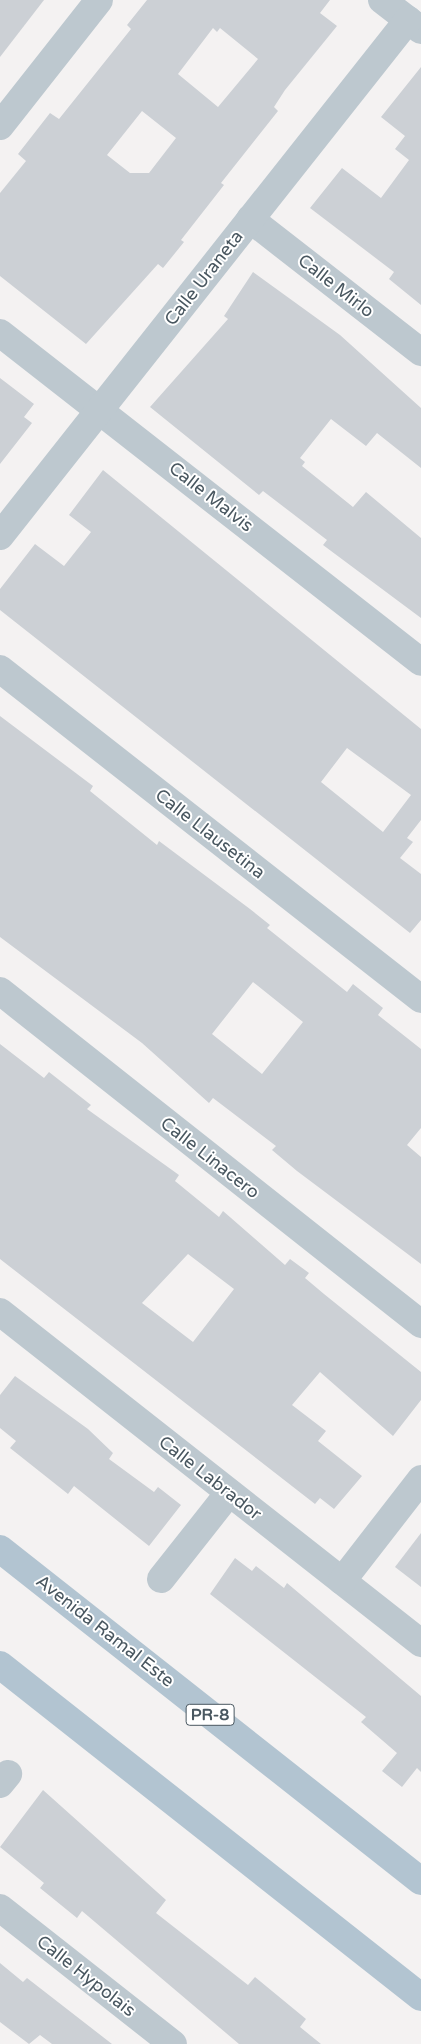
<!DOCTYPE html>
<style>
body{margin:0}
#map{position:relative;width:421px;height:2044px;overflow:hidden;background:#f4f2f2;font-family:"Varela Round",sans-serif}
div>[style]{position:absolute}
.building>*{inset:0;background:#ccd0d5}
.street>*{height:28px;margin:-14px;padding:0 14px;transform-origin:14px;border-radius:14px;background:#bdc8cf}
.primary>*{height:28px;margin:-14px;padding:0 14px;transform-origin:14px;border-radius:14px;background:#b2c4d1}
span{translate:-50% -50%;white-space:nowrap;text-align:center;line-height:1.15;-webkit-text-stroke:4px #fff;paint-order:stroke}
.shield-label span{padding:1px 4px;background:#fff;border:1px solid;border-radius:4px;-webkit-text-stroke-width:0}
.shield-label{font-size:16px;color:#495760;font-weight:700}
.street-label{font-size:18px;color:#495760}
</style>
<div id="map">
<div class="building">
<div style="clip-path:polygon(0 0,44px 0,0 57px)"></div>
<div style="clip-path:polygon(evenodd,147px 0,330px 0,320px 13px,337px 26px,285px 90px,274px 107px,278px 111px,221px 183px,224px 185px,181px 240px,184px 242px,163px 268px,158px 264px,86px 344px,0 276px,0 193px,26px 161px,18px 154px,50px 113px,59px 119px,131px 29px,127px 25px,147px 0,213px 28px,217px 32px,220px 28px,258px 59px,218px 107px,178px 74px,213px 28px,147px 0,142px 111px,176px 138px,149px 173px,130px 173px,107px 155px,142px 111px)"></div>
<div style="clip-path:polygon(421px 67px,421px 305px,389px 279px,394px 272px,310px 208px,342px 168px,381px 198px,409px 160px,395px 149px,405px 136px,381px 117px)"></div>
<div style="clip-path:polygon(253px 272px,340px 335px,421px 408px,421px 468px,377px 433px,366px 446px,331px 419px,300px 458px,305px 462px,302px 466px,353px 507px,366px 492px,421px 538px,421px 618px,323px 545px,327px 540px,263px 491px,259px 495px,150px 407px,228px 319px,224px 316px)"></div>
<div style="clip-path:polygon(0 378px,34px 404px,24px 417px,32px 423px,0 464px)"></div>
<div style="clip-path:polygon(evenodd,103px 470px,421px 729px,421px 820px,407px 838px,413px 842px,400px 858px,421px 874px,421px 920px,410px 933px,0 610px,0 589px,35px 544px,64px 566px,91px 532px,69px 515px,103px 470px,347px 748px,411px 795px,383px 832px,321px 782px,347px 748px)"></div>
<div style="clip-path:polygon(evenodd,0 716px,93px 786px,90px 791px,157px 845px,159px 841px,250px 909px,270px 925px,267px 928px,347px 992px,353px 984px,383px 1008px,378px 1015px,421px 1049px,421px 1128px,407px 1145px,421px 1157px,421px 1264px,297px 1171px,272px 1150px,276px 1146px,213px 1098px,209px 1103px,142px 1043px,0 937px,0 716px,253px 982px,303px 1022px,262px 1074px,212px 1034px,253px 982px)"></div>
<div style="clip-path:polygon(evenodd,0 1044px,44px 1078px,49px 1072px,91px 1105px,87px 1109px,179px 1175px,175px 1181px,219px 1217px,223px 1211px,285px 1265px,290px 1259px,309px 1273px,305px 1278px,324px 1294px,421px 1372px,421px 1400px,393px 1436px,320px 1372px,292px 1405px,326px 1431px,318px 1441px,362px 1476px,334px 1509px,320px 1498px,315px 1504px,0 1259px,0 1044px,188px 1254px,234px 1289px,193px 1342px,142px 1303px,188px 1254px)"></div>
<div style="clip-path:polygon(15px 1376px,88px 1429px,113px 1453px,109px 1459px,154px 1492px,158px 1487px,181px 1505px,149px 1546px,74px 1486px,68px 1494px,10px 1448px,16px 1441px,0 1428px,0 1395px)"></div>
<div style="clip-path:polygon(421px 1533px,421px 1587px,395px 1567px)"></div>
<div style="clip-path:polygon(235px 1558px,252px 1571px,256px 1566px,284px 1588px,287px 1583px,421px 1696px,421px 1772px,417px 1768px,402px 1787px,382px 1771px,397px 1753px,361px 1722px,366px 1717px,210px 1594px)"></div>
<div style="clip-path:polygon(43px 1790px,166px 1900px,156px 1913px,248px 1985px,255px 1977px,306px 2019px,300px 2027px,321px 2044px,239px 2044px,82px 1911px,77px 1918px,40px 1888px,44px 1883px,0 1847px)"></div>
<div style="clip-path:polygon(0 1963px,23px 1982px,27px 1978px,112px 2044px,52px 2044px,40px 2035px,29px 2044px,0 2022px)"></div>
</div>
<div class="street">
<div style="left:382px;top:0;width:49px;rotate:37.6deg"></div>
<div style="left:0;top:126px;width:160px;rotate:-51.8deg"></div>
<div style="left:250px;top:219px;width:217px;rotate:37.9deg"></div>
<div style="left:0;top:333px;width:534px;rotate:38.01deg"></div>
<div style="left:0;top:536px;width:658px;rotate:-51.67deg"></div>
<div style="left:0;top:669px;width:535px;rotate:38.09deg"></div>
<div style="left:0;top:991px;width:537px;rotate:38.34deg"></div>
<div style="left:0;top:1312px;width:536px;rotate:38.18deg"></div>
<div style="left:161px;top:1579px;width:110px;rotate:-51.7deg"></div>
<div style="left:342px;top:1581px;width:129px;rotate:-52.2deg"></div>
<div style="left:0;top:1784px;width:13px;rotate:-51deg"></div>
<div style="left:0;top:1908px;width:220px;rotate:38.2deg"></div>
</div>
<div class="primary">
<div style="left:0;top:1549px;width:536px;rotate:38.26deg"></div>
<div style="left:0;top:1665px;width:536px;rotate:38.26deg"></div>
</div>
<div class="shield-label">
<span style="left:210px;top:1715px">PR-8</span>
</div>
<div class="street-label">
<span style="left:204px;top:278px;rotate:-52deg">Calle Uraneta</span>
<span style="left:336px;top:286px;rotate:38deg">Calle Mirlo</span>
<span style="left:211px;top:497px;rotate:38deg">Calle Malvis</span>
<span style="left:210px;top:834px;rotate:38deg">Calle Llausetina</span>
<span style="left:210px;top:1158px;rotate:38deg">Calle Linacero</span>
<span style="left:210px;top:1478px;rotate:38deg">Calle Labrador</span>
<span style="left:105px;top:1631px;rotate:38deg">Avenida Ramal Este</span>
<span style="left:86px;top:1976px;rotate:38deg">Calle Hypolais</span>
</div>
</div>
